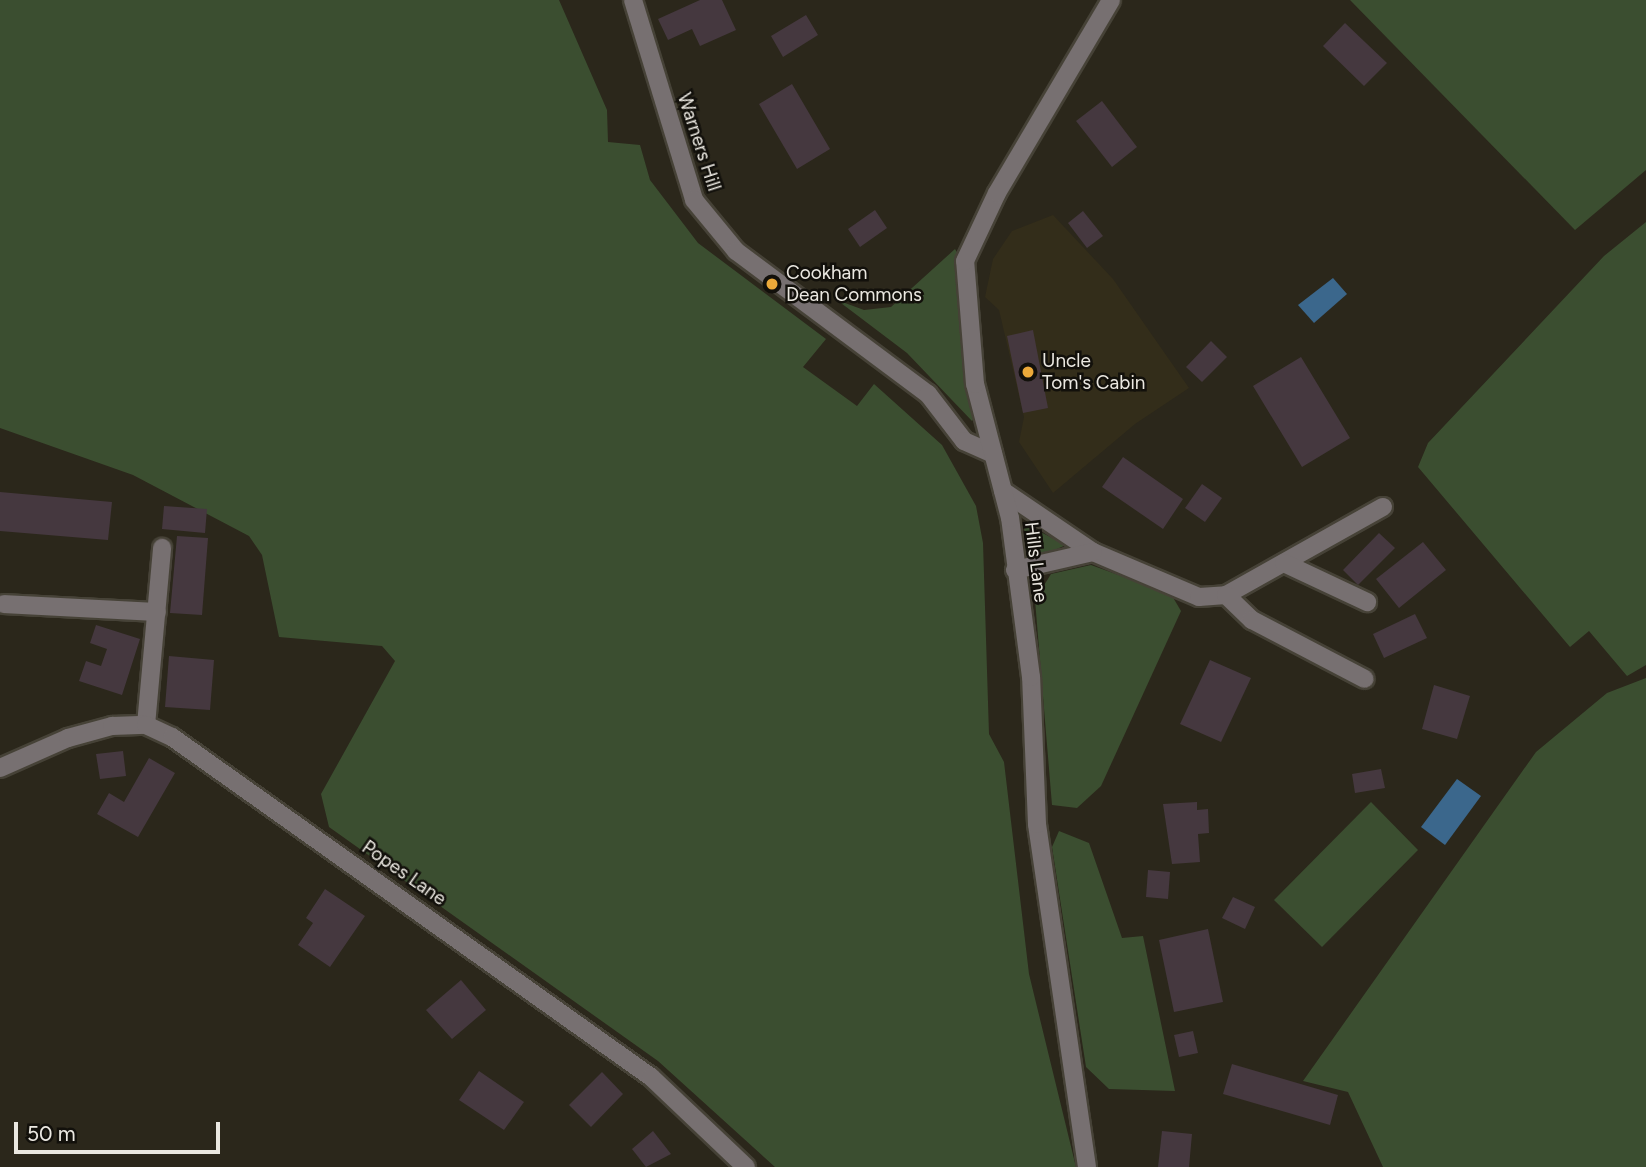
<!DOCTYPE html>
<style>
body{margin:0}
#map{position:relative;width:1646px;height:1167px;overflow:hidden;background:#2b271b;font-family:Figtree,sans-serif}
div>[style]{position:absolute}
.built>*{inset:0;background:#332d1a}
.green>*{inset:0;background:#3b4e30}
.water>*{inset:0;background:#3b678c}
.building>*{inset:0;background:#45383f}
.roads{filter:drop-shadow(2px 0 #464237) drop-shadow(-2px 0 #464237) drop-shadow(0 2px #464237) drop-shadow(0 -2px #464237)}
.minor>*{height:18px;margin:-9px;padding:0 9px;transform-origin:9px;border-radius:9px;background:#777071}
.dots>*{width:19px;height:19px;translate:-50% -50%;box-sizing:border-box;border:4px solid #12100b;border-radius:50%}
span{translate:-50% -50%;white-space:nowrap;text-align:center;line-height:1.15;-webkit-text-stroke:5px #12100b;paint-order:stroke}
.street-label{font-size:19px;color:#ebe8e1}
.poi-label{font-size:19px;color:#ebe8e1}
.left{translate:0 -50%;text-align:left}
.scale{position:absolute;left:14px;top:1122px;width:206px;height:32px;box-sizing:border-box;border:4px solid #ebe8e1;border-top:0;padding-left:9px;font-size:21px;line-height:24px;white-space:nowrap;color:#ebe8e1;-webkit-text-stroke:5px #12100b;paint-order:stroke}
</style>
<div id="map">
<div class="built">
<div style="clip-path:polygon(1053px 215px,1113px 279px,1189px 388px,1135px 424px,1053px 493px,1019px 442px,1024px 417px,999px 310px,985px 297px,993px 259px,1012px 231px)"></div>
</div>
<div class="green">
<div style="clip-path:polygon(0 0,559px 0,607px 110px,608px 142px,640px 145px,650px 180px,698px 243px,826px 339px,803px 367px,857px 406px,874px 384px,942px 445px,976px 506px,983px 543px,989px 734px,1004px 762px,1029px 974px,1076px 1167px,775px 1167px,658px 1061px,329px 827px,321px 794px,395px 661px,382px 646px,279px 637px,262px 555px,249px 536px,133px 475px,0 428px)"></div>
<div style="clip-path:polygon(1350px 0,1646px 0,1646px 170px,1575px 230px)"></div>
<div style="clip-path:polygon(1646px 222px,1646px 665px,1627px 676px,1589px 631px,1570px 647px,1418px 467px,1428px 443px,1604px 256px)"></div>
<div style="clip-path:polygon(955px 249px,961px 259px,961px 348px,975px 417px,972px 421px,907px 353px,837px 300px,864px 310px,891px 307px)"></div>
<div style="clip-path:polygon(1023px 523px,1066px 545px,1030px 561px)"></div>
<div style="clip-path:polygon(1091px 565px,1171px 594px,1181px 611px,1101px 786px,1077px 808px,1052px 805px,1035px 600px,1051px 574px)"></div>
<div style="clip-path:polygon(1646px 678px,1646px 1167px,1383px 1167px,1348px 1092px,1303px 1081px,1536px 752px,1607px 693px)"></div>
<div style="clip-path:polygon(1371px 802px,1418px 850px,1322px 947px,1274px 900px)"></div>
<div style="clip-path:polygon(1059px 831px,1089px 843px,1122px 938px,1143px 936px,1175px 1091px,1109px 1089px,1086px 1067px,1052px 847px)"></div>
</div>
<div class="water">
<div style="clip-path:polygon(1333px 278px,1347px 294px,1314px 323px,1298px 305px)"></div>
<div style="clip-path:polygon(1457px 779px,1481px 796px,1445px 845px,1421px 827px)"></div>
</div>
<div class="building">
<div style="clip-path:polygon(700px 0,722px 0,736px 30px,700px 46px,692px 29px,668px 40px,658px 19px)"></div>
<div style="clip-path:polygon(806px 15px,818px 35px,783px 57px,771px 36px)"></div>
<div style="clip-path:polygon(1345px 23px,1387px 63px,1364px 86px,1323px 46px)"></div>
<div style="clip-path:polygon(792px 84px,830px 149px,797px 169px,759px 104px)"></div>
<div style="clip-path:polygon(1102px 101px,1137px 147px,1112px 167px,1076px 121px)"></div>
<div style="clip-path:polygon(875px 210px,887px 228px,860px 247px,848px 229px)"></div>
<div style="clip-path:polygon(1083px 211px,1103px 236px,1087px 248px,1068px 223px)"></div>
<div style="clip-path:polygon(1033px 330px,1048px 408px,1023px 413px,1007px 336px)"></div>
<div style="clip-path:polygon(1211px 341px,1227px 357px,1202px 382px,1186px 367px)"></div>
<div style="clip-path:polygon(1301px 357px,1350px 438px,1302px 467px,1253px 386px)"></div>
<div style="clip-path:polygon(1123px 457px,1183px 499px,1163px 529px,1102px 487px)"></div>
<div style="clip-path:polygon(1202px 484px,1222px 498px,1205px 522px,1185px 508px)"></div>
<div style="clip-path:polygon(0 492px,112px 502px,108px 540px,0 531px)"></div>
<div style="clip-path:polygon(164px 506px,207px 509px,205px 533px,162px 529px)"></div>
<div style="clip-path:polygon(1379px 533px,1395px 548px,1358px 585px,1343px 570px)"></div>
<div style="clip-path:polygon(177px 536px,208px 538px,202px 615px,170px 613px)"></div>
<div style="clip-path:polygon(1423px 542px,1446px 570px,1399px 608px,1376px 579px)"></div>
<div style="clip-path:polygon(1415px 614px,1427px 638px,1384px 658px,1373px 634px)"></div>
<div style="clip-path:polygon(96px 625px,140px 639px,122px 695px,79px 681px,86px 661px,101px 666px,107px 649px,90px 643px)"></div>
<div style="clip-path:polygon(169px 656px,214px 660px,210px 710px,165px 707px)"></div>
<div style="clip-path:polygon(1210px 660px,1251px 678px,1221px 742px,1180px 724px)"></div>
<div style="clip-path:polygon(1434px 685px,1470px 696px,1457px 739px,1422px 729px)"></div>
<div style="clip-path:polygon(123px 751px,126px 776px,100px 779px,96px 754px)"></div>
<div style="clip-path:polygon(149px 758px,175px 773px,138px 837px,97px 814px,109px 793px,124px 802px)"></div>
<div style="clip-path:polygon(1381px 769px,1385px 788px,1355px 793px,1352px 774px)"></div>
<div style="clip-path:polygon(1197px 802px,1197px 810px,1208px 809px,1209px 833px,1198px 834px,1200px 862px,1172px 864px,1163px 804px)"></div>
<div style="clip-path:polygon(1148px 870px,1170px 872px,1168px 899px,1146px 897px)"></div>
<div style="clip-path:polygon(325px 889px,365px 916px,330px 967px,298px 945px,313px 923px,306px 918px)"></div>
<div style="clip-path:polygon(1233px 897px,1255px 907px,1245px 929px,1222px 918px)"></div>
<div style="clip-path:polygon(1208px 929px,1223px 1002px,1174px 1012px,1159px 940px)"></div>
<div style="clip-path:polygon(461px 980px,486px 1010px,452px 1039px,426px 1010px)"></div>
<div style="clip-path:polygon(1193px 1031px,1198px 1053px,1179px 1057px,1174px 1035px)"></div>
<div style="clip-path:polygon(1232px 1064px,1338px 1095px,1330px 1125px,1223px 1094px)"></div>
<div style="clip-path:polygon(479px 1071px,524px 1102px,504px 1130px,459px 1100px)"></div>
<div style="clip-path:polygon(602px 1072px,623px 1094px,591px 1127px,569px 1105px)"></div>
<div style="clip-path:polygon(653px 1131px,671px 1154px,646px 1167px,632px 1149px)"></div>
<div style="clip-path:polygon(1162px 1131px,1192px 1134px,1189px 1167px,1158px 1167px)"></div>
</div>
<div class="roads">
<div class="minor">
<div style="left:633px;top:0;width:209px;rotate:73deg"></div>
<div style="left:694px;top:200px;width:66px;rotate:50.5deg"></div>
<div style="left:736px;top:251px;width:239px;rotate:36.7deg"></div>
<div style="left:928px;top:394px;width:59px;rotate:52.5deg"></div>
<div style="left:964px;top:441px;width:32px;rotate:24deg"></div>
<div style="left:1003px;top:491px;width:109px;rotate:34.1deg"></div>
<div style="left:1093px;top:552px;width:115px;rotate:23deg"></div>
<div style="left:1199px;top:597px;width:27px;rotate:-4deg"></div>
<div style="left:1226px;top:595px;width:180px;rotate:-29.3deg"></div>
<div style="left:1284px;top:563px;width:92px;rotate:25.2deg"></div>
<div style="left:1015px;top:570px;width:80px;rotate:-13deg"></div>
<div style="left:1226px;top:595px;width:36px;rotate:44deg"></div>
<div style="left:1252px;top:620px;width:127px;rotate:27.6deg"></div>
<div style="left:4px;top:604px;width:153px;rotate:3deg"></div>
<div style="left:146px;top:725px;width:178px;rotate:-84.8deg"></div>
<div style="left:0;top:768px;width:74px;rotate:-23.8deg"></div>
<div style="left:68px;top:738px;width:46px;rotate:-15.3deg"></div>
<div style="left:112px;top:726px;width:34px;rotate:-2deg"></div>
<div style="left:146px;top:725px;width:29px;rotate:25deg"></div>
<div style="left:172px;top:737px;width:587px;rotate:35.37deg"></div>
<div style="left:651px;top:1077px;width:131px;rotate:43.5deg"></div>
<div style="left:1087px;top:1167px;width:347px;rotate:-98.3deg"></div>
<div style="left:1037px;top:824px;width:147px;rotate:-92.3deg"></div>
<div style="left:1031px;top:677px;width:160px;rotate:-97.5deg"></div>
<div style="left:1010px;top:518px;width:138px;rotate:-104.6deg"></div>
<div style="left:975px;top:384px;width:123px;rotate:-94.6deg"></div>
<div style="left:965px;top:261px;width:75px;rotate:-64.8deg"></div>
<div style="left:997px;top:193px;width:224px;rotate:-59.4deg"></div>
</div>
</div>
<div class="dots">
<div style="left:772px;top:284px;background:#eca93a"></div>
<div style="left:1028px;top:372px;background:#eca93a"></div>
</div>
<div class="street-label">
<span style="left:699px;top:142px;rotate:72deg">Warners Hill</span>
<span style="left:1036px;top:562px;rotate:83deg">Hills Lane</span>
<span style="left:404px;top:873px;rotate:35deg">Popes Lane</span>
</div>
<div class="poi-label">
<span class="left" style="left:786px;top:284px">Cookham<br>Dean Commons</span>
<span class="left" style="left:1042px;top:372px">Uncle<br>Tom's Cabin</span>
</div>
<div class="scale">50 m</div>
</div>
